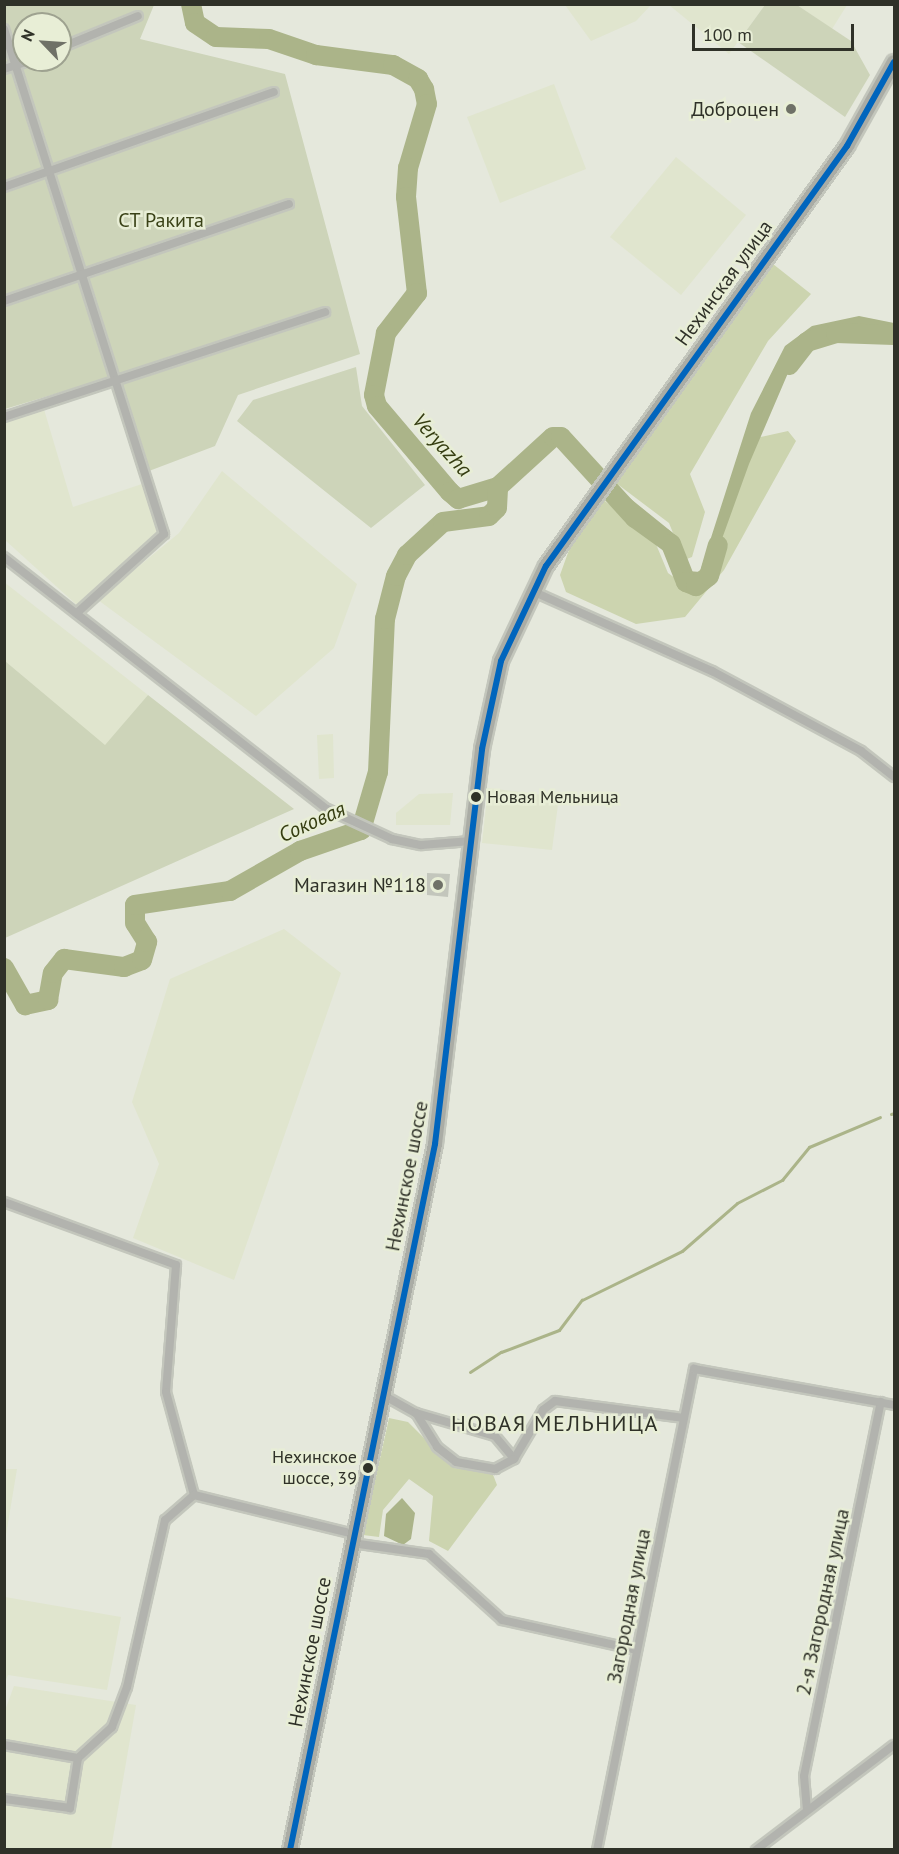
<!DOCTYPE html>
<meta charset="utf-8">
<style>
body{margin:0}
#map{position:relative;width:899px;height:1854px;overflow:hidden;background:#e5e8dc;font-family:"PT Sans",sans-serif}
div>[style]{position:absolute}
.built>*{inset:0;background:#e0e5ce}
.green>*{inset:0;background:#cdd4b9}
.forest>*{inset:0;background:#ccd4af}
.water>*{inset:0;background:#abb489}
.stream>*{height:3px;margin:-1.5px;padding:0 1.5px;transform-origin:1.5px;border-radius:1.5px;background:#abb489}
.river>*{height:20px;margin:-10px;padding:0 10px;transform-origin:10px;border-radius:10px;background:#abb489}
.building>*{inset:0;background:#c3c6bc}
.roads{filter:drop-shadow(2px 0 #c3c6bc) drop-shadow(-2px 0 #c3c6bc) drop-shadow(0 2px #c3c6bc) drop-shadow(0 -2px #c3c6bc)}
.minor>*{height:8px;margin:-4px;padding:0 4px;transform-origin:4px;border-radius:4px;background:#b2b3ae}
.primary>*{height:14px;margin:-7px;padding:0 7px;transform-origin:7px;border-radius:7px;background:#aaaca5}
.bus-1>*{height:6px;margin:-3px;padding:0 3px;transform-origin:3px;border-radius:3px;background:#0065bd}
.dots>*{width:16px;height:16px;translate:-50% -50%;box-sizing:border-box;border:3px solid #e8eed6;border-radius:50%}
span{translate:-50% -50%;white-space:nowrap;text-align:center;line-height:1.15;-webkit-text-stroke:5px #e8eed6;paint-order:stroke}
.bus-label{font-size:18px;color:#2f3128}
.left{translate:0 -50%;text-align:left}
.right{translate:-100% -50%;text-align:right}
.poi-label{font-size:20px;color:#2f3128}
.park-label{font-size:20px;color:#394116}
.street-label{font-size:20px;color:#2f3128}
.water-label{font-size:21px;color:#353d11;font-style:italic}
.quarter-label{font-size:22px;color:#2f3128;letter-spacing:1.5px}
.frame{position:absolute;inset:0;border:6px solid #2f3128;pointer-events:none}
.north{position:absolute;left:12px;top:12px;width:60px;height:60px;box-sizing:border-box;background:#e8eed6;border:2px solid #9ea290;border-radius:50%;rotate:295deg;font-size:16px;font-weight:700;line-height:24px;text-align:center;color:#2f3128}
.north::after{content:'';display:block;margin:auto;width:21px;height:27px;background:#6f7167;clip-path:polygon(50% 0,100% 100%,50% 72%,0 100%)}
.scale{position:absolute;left:692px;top:24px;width:162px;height:27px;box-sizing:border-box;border:3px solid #2f3128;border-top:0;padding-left:8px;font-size:18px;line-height:21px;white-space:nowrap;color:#2f3128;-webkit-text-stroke:4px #e8eed6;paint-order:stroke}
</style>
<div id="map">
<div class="built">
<div style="clip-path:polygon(565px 5px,651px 5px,636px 21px,591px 41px)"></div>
<div style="clip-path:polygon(669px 5px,765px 5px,729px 54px)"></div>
<div style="clip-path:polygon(797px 5px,847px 5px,832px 29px)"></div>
<div style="clip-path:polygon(554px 84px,586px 169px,500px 203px,467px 117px)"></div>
<div style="clip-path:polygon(676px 157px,746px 215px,681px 295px,610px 237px)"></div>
<div style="clip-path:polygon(43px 406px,73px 507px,142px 484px,158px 532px,78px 606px,5px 540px,5px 419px)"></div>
<div style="clip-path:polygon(222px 471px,357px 584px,334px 648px,256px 716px,98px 600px,179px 533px)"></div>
<div style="clip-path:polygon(4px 582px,148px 695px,105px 746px,5px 661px)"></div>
<div style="clip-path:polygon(333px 734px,334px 778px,319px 779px,317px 735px)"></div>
<div style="clip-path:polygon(488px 788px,559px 797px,552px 850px,482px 843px)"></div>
<div style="clip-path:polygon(453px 793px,450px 825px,396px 825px,396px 813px,419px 794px)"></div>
<div style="clip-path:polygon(284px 929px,341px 973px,234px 1280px,133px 1238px,159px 1164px,132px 1102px,170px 979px)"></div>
<div style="clip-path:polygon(5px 1469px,17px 1469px,5px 1541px,4px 1469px)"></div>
<div style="clip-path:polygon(5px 1597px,121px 1617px,107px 1690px,8px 1675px,5px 1682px)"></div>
<div style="clip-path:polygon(14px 1686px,136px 1705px,111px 1849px,5px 1849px,4px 1713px)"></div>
</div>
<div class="green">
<div style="clip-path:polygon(evenodd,5px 5px,154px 5px,140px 39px,285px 74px,360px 354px,238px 395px,215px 446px,149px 471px,118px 375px,5px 409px,5px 5px,24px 24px,60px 24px,60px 60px,24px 60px,24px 24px)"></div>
<div style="clip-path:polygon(765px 5px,797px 5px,851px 41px,870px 75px,845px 117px,738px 42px)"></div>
<div style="clip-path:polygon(356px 367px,362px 406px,425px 485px,371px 528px,237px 421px,253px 400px)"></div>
<div style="clip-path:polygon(5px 661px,105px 745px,148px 695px,294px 809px,5px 938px)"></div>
</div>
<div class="forest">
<div style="clip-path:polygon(773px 264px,811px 294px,768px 341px,690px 474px,705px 512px,692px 557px,684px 560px,669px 523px,616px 483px)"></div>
<div style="clip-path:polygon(788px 431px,796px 441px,724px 570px,685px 617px,636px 624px,566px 592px,560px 575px,574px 536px,602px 499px,653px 537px,668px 573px,686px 586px,710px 568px,756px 438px)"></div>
<div style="clip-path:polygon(389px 1418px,408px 1422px,454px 1468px,492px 1472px,497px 1485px,448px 1551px,429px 1541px,433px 1496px,409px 1479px,383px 1510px,379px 1537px,363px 1535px)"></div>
</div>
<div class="water">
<div style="clip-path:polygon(859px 316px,894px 323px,894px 335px,844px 332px,807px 341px,797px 352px,749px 464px,710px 572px,694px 581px,684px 577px,670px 544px,614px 500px,621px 491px,673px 533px,688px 571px,700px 572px,751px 413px,785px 346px,812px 326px)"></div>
<div style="clip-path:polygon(402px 1498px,415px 1513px,411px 1539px,403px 1545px,384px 1536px,386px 1514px)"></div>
</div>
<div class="stream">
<div style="left:891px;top:1114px;width:3px;rotate:-18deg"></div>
<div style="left:470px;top:1372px;width:37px;rotate:-33deg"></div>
<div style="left:501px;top:1352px;width:62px;rotate:-20.8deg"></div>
<div style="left:559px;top:1330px;width:38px;rotate:-53deg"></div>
<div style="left:582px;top:1300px;width:111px;rotate:-26.1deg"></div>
<div style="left:682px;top:1251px;width:73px;rotate:-41.1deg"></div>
<div style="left:737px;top:1203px;width:51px;rotate:-27.1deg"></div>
<div style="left:782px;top:1180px;width:43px;rotate:-50.7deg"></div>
<div style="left:809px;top:1147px;width:77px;rotate:-22.9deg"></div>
</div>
<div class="river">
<div style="left:191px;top:4px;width:19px;rotate:78deg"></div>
<div style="left:195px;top:23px;width:25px;rotate:34deg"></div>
<div style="left:216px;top:37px;width:53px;rotate:2.2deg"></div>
<div style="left:269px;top:39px;width:50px;rotate:18.8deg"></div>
<div style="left:316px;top:55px;width:78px;rotate:7.4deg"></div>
<div style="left:393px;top:65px;width:29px;rotate:29deg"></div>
<div style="left:418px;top:79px;width:12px;rotate:59deg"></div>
<div style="left:424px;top:89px;width:15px;rotate:79deg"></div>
<div style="left:427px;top:104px;width:67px;rotate:106.5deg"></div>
<div style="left:408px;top:168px;width:29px;rotate:94deg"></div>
<div style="left:406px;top:197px;width:97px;rotate:83.5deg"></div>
<div style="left:417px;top:293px;width:51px;rotate:127.8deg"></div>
<div style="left:386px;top:333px;width:63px;rotate:101deg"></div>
<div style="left:374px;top:395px;width:11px;rotate:75deg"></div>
<div style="left:377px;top:406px;width:113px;rotate:49.7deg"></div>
<div style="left:450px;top:492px;width:11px;rotate:41deg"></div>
<div style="left:458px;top:499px;width:42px;rotate:-16.7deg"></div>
<div style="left:498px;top:487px;width:74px;rotate:-42.3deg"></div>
<div style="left:553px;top:437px;width:8px"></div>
<div style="left:561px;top:437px;width:110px;rotate:47.6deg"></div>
<div style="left:635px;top:518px;width:44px;rotate:35.8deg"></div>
<div style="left:671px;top:544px;width:41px;rotate:68.5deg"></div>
<div style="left:686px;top:582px;width:11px;rotate:22deg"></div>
<div style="left:696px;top:586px;width:16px;rotate:-38deg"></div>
<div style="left:709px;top:576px;width:32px;rotate:-74deg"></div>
<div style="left:789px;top:365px;width:29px;rotate:-52deg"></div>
<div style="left:807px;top:342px;width:30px;rotate:-17deg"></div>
<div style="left:836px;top:333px;width:58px;rotate:2deg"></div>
<div style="left:4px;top:968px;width:43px;rotate:60.4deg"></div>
<div style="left:25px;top:1005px;width:24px;rotate:-12deg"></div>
<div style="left:48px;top:1000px;width:27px;rotate:-80deg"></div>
<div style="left:53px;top:973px;width:18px;rotate:-52deg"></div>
<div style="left:64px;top:959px;width:61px;rotate:7.6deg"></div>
<div style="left:124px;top:967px;width:19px;rotate:-21deg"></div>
<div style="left:142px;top:960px;width:19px;rotate:-74deg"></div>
<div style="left:147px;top:942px;width:22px;rotate:-122deg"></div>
<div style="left:135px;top:923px;width:18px;rotate:-90deg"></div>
<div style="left:135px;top:905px;width:96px;rotate:-8.4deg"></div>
<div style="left:230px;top:891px;width:81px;rotate:-29.7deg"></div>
<div style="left:300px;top:851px;width:65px;rotate:-19deg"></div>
<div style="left:361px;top:830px;width:60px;rotate:-73.7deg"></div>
<div style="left:378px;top:772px;width:153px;rotate:-87.4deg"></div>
<div style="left:385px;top:619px;width:44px;rotate:-75.7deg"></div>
<div style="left:396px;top:576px;width:24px;rotate:-62deg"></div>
<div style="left:407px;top:555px;width:49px;rotate:-42.5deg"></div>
<div style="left:443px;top:522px;width:46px;rotate:-7.4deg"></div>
<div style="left:489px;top:516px;width:11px;rotate:-45deg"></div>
<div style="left:497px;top:508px;width:21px;rotate:-87deg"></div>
</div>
<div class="building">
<div style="clip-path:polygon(427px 873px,450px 874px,448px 897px,427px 895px)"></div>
</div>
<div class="roads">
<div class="minor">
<div style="left:4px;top:29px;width:530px;rotate:72.42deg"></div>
<div style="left:164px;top:534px;width:118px;rotate:137.8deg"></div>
<div style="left:60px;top:48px;width:84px;rotate:-22.3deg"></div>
<div style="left:4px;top:69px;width:28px;rotate:-18deg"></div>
<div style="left:4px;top:187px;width:286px;rotate:-19.4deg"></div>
<div style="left:4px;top:301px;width:301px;rotate:-18.8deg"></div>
<div style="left:4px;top:417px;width:338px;rotate:-18.1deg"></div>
<div style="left:4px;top:557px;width:410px;rotate:38deg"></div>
<div style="left:327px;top:809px;width:72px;rotate:24.8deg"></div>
<div style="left:392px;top:839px;width:30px;rotate:12deg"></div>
<div style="left:421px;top:845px;width:50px;rotate:-4.6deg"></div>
<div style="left:532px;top:591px;width:197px;rotate:24deg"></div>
<div style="left:712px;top:671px;width:169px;rotate:28.2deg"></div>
<div style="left:861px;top:751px;width:42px;rotate:38.2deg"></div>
<div style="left:4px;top:1202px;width:183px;rotate:20.1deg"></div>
<div style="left:176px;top:1265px;width:127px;rotate:94.5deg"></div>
<div style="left:166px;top:1392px;width:107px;rotate:74.8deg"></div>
<div style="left:194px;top:1495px;width:38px;rotate:139deg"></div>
<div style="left:165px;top:1520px;width:171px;rotate:102.8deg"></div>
<div style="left:127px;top:1687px;width:43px;rotate:110.6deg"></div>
<div style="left:112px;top:1727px;width:46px;rotate:137.6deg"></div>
<div style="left:78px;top:1758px;width:51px;rotate:99.1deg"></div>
<div style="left:70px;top:1808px;width:67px;rotate:-172.2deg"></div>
<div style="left:383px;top:1395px;width:38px;rotate:29deg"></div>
<div style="left:416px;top:1413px;width:82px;rotate:16.2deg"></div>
<div style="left:495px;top:1436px;width:30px;rotate:50deg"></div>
<div style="left:514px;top:1459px;width:57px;rotate:-59.4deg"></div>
<div style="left:543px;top:1410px;width:15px;rotate:-37deg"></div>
<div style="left:555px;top:1401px;width:130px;rotate:7.5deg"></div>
<div style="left:416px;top:1413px;width:40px;rotate:58deg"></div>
<div style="left:437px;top:1447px;width:24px;rotate:38deg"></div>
<div style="left:456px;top:1462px;width:40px;rotate:10deg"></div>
<div style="left:495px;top:1469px;width:21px;rotate:-28deg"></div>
<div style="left:194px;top:1495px;width:165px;rotate:13.7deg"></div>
<div style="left:352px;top:1543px;width:78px;rotate:8.1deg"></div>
<div style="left:429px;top:1554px;width:98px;rotate:42.1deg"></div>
<div style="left:502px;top:1620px;width:138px;rotate:12.5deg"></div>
<div style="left:4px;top:1745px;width:75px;rotate:10deg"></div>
<div style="left:807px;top:1810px;width:34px;rotate:-95deg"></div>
<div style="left:804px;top:1776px;width:382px;rotate:-78.4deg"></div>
<div style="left:597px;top:1850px;width:491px;rotate:-78.6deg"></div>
<div style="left:694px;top:1369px;width:203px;rotate:10.2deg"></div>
<div style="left:756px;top:1850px;width:173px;rotate:-37.3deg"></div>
</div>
<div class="primary">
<div style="left:290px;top:1850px;width:721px;rotate:-78.39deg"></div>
<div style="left:435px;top:1144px;width:398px;rotate:-83.2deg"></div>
<div style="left:482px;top:749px;width:90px;rotate:-77.8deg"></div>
<div style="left:501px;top:661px;width:105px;rotate:-64.7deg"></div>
<div style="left:546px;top:566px;width:517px;rotate:-54.37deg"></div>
<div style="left:847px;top:146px;width:96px;rotate:-60.8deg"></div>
</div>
</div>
<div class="bus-1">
<div style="left:290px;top:1850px;width:721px;rotate:-78.39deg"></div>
<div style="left:435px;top:1144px;width:398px;rotate:-83.2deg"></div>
<div style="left:482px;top:749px;width:90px;rotate:-77.8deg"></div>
<div style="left:501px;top:661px;width:105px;rotate:-64.7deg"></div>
<div style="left:546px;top:566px;width:517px;rotate:-54.37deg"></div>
<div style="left:847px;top:146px;width:96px;rotate:-60.8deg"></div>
</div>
<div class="dots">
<div style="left:791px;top:109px;background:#6f7167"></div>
<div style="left:476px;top:797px;background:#2f3128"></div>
<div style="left:438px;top:885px;background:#6f7167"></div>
<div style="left:368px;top:1468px;background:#2f3128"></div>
</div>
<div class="bus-label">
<span class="left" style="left:487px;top:797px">Новая Мельница</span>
<span class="right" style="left:357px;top:1468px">Нехинское<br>шоссе, 39</span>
</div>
<div class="poi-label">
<span class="right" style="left:779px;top:109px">Доброцен</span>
<span class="right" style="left:426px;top:885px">Магазин №118</span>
</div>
<div class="park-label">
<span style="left:161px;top:220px">СТ Ракита</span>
</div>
<div class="street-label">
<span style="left:724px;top:283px;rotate:-54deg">Нехинская улица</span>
<span style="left:407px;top:1176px;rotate:-79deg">Нехинское шоссе</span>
<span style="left:823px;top:1602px;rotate:-78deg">2-я Загородная улица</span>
<span style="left:629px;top:1606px;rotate:-79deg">Загородная улица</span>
<span style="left:310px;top:1652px;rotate:-79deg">Нехинское шоссе</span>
</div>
<div class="water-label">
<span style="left:442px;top:445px;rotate:48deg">Veryazha</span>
<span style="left:312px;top:822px;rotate:-24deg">Соковая</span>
</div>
<div class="quarter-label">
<span style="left:555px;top:1424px">НОВАЯ МЕЛЬНИЦА</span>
</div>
<div class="frame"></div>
<div class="north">N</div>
<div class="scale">100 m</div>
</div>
